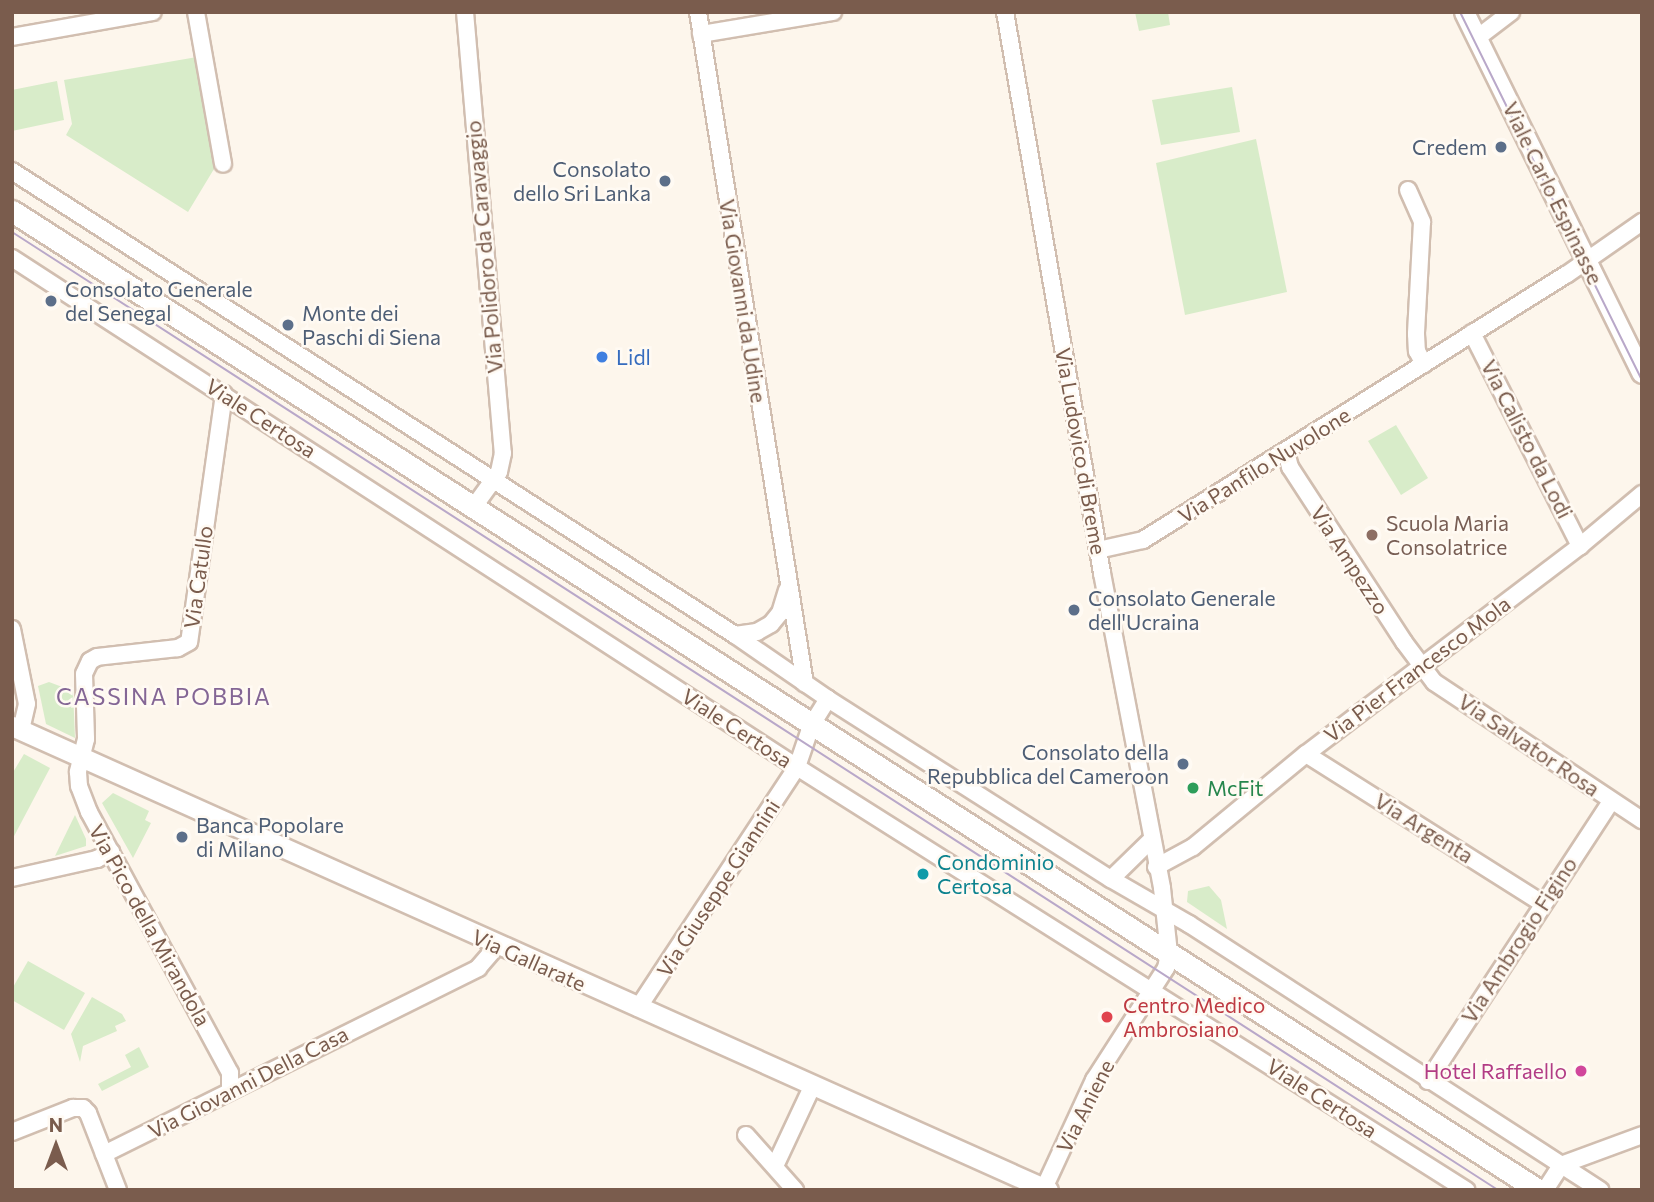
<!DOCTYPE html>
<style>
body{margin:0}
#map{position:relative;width:1654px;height:1202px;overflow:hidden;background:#fdf6ec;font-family:Commissioner,sans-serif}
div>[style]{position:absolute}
.green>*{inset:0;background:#d8ecc9}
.roads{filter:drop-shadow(2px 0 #d1beb0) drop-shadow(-2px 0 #d1beb0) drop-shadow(0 2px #d1beb0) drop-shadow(0 -2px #d1beb0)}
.minor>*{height:16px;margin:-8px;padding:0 8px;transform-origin:8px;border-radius:8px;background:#fff}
.tertiary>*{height:19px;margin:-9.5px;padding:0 9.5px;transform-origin:9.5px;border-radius:9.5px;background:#fff}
.secondary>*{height:21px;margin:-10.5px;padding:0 10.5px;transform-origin:10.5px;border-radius:10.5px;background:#fff}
.tram>*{height:2px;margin:-1px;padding:0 1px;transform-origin:1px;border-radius:1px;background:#b9a8c9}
.dots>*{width:19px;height:19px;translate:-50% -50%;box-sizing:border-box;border:4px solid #fffaf3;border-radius:50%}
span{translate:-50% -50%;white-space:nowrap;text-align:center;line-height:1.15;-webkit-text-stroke:5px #fffaf3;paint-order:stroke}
.service-label{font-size:21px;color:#4e5e75}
.right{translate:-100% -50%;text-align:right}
.left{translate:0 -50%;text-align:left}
.street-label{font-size:21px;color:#7a5c4d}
.shop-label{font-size:21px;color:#366cbe}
.education-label{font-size:21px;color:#785e54}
.leisure-label{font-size:21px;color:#27864d}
.culture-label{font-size:21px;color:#0d838f}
.health-label{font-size:21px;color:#be3a42}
.hotel-label{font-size:21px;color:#b23c85}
.neighbourhood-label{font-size:23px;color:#846695;letter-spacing:2px}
.frame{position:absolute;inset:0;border:14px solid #7a5c4d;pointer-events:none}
.north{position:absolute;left:21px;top:1111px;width:70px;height:70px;-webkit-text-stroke:5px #fffaf3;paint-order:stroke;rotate:0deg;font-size:19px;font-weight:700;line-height:28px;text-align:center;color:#7a5c4d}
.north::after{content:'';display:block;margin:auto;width:24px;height:32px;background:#7a5c4d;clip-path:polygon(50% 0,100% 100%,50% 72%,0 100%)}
</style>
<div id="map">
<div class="green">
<div style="clip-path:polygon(1135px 12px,1168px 12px,1170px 25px,1139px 31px)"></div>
<div style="clip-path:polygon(197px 57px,217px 164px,188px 212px,66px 135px,72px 124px,64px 80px)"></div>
<div style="clip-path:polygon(57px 81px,64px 120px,12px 131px,12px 90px)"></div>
<div style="clip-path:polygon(1232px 87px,1240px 132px,1161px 145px,1152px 100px)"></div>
<div style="clip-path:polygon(1256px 139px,1287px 292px,1185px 315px,1156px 163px)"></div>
<div style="clip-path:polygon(1396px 425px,1428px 478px,1401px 495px,1368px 441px)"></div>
<div style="clip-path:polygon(49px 682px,73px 691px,75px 738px,46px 724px,38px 686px)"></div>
<div style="clip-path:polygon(24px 754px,50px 768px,12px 840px,12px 774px)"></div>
<div style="clip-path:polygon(113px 793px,149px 811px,145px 820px,151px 823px,133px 858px,102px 803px)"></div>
<div style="clip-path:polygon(75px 815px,86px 839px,86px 846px,55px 856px)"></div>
<div style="clip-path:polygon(1209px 886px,1221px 900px,1227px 929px,1187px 902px,1188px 891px)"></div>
<div style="clip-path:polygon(28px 961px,85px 993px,64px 1030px,12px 1000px,12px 989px)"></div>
<div style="clip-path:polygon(92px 997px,122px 1014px,126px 1021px,115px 1026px,117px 1031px,83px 1046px,80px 1062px,71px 1034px)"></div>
<div style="clip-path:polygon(139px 1047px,149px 1067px,102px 1091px,98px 1084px,131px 1067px,125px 1055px)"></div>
</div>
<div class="roads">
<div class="minor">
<div style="left:196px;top:12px;width:154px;rotate:79.9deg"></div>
<div style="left:465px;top:12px;width:443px;rotate:85.1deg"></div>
<div style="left:503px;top:453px;width:19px;rotate:102deg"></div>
<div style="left:499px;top:472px;width:44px;rotate:125.8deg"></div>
<div style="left:698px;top:12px;width:680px;rotate:80.95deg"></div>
<div style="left:1005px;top:12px;width:569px;rotate:80.19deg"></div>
<div style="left:1102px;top:573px;width:321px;rotate:79.2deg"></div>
<div style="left:1162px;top:888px;width:65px;rotate:83.9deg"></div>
<div style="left:1169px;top:953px;width:15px;rotate:101deg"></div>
<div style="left:1166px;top:968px;width:133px;rotate:122.7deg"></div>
<div style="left:1094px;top:1080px;width:119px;rotate:114.8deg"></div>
<div style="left:701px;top:34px;width:134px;rotate:-9.5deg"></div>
<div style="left:12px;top:37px;width:143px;rotate:-10.1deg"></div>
<div style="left:1477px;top:38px;width:43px;rotate:-37.4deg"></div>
<div style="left:12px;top:171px;width:859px;rotate:32.69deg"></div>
<div style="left:735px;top:635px;width:113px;rotate:34.5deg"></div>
<div style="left:828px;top:699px;width:335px;rotate:32.5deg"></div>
<div style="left:1111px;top:879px;width:90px;rotate:30deg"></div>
<div style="left:1189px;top:924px;width:490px;rotate:32.9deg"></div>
<div style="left:1408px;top:190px;width:35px;rotate:66deg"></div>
<div style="left:1422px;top:222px;width:112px;rotate:93.1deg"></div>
<div style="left:1416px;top:334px;width:17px;rotate:87deg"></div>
<div style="left:1417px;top:351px;width:15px;rotate:62deg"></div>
<div style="left:12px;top:258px;width:936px;rotate:32.96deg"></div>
<div style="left:797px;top:767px;width:792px;rotate:32.3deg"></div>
<div style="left:1472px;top:333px;width:239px;rotate:63.1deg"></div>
<div style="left:224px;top:394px;width:250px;rotate:98deg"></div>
<div style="left:189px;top:642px;width:13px;rotate:151deg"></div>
<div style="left:178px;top:648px;width:81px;rotate:173.7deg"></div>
<div style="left:97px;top:657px;width:8px;rotate:150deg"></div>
<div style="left:90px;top:661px;width:14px;rotate:115deg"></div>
<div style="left:84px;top:674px;width:65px;rotate:88.2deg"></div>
<div style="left:86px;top:739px;width:34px;rotate:104deg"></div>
<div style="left:78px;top:772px;width:14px;rotate:86deg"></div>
<div style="left:79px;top:786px;width:28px;rotate:69deg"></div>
<div style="left:89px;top:812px;width:297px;rotate:61.6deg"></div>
<div style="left:230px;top:1073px;width:17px;rotate:90deg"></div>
<div style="left:1286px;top:452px;width:16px;rotate:75deg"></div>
<div style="left:1290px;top:467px;width:209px;rotate:56.9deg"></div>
<div style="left:1404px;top:642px;width:50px;rotate:53.1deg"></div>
<div style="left:1434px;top:682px;width:250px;rotate:33.6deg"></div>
<div style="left:1098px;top:550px;width:46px;rotate:-12.5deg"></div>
<div style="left:1143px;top:540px;width:499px;rotate:-32.1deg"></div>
<div style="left:1566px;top:275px;width:93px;rotate:-34.9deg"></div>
<div style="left:12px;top:629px;width:76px;rotate:78.7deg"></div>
<div style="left:27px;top:704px;width:27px;rotate:103deg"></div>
<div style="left:735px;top:635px;width:22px;rotate:-8deg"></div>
<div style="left:757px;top:632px;width:16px;rotate:-30deg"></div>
<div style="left:771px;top:624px;width:14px;rotate:-51deg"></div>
<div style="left:780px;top:613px;width:24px;rotate:-73deg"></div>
<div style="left:1306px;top:754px;width:279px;rotate:32.3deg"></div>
<div style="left:1156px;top:867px;width:42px;rotate:-28.4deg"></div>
<div style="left:1193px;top:847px;width:146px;rotate:-39.5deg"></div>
<div style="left:1306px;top:754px;width:344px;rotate:-37.2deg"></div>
<div style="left:1580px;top:546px;width:81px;rotate:-40deg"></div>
<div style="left:12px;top:878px;width:87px;rotate:-12.6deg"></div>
<div style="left:97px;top:859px;width:16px;rotate:-27deg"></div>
<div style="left:1111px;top:879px;width:56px;rotate:-44.3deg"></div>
<div style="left:638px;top:1008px;width:289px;rotate:-56.6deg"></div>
<div style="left:797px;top:767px;width:43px;rotate:-71.1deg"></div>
<div style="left:811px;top:726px;width:32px;rotate:-58deg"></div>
<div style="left:1428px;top:1081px;width:334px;rotate:-56.8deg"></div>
<div style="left:12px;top:1132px;width:66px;rotate:-21.5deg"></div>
<div style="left:73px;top:1108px;width:10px"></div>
<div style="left:83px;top:1108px;width:7px;rotate:45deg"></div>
<div style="left:88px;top:1113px;width:83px;rotate:68.7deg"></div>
<div style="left:746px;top:1135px;width:74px;rotate:48.3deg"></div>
<div style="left:104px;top:1154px;width:418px;rotate:-26.4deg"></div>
<div style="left:478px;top:968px;width:29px;rotate:-49deg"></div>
<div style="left:775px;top:1166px;width:89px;rotate:-64.9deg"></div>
<div style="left:1545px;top:1190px;width:30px;rotate:-57deg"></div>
<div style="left:1561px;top:1165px;width:86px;rotate:-20.3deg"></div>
</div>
<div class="tertiary">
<div style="left:1464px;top:12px;width:402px;rotate:63.8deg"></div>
<div style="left:12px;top:726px;width:1135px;rotate:24.13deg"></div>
</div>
<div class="secondary">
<div style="left:12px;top:211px;width:1813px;rotate:32.68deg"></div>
</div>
</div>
<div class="tram">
<div style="left:1460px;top:12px;width:411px;rotate:63.7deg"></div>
<div style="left:12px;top:232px;width:1768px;rotate:32.81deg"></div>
</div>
<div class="dots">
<div style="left:1501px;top:147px;background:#5c6f8a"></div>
<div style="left:665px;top:181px;background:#5c6f8a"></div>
<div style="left:51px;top:301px;background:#5c6f8a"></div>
<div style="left:288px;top:325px;background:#5c6f8a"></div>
<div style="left:602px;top:357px;background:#3f7fe0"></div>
<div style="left:1372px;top:535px;background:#8d6e63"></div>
<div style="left:1074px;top:610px;background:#5c6f8a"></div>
<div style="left:1183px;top:764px;background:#5c6f8a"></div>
<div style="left:1193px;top:788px;background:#2e9e5b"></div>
<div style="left:182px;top:837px;background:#5c6f8a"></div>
<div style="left:923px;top:874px;background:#0f9aa8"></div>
<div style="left:1107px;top:1017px;background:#e0444e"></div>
<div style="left:1581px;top:1071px;background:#d1479c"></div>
</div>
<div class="service-label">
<span class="right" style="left:1487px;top:147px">Credem</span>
<span class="right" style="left:651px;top:181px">Consolato<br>dello Sri Lanka</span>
<span class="left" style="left:65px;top:301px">Consolato Generale<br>del Senegal</span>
<span class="left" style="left:302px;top:325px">Monte dei<br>Paschi di Siena</span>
<span class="left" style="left:1088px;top:610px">Consolato Generale<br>dell'Ucraina</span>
<span class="right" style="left:1169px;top:764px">Consolato della<br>Repubblica del Cameroon</span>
<span class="left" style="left:196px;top:837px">Banca Popolare<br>di Milano</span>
</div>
<div class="street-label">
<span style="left:1553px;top:193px;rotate:64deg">Viale Carlo Espinasse</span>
<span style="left:484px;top:247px;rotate:-95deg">Via Polidoro da Caravaggio</span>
<span style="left:743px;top:301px;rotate:81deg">Via Giovanni da Udine</span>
<span style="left:261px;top:418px;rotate:33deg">Viale Certosa</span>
<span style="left:1527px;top:439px;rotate:63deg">Via Calisto da Lodi</span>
<span style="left:1081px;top:451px;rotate:80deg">Via Ludovico di Breme</span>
<span style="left:1264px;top:465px;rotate:-32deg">Via Panfilo Nuvolone</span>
<span style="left:1350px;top:560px;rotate:57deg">Via Ampezzo</span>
<span style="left:198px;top:577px;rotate:-82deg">Via Catullo</span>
<span style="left:1417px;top:669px;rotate:-37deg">Via Pier Francesco Mola</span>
<span style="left:737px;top:728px;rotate:33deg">Viale Certosa</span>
<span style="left:1529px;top:745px;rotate:34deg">Via Salvator Rosa</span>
<span style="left:1424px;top:828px;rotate:32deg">Via Argenta</span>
<span style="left:718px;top:888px;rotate:-57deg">Via Giuseppe Giannini</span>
<span style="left:150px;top:925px;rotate:61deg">Via Pico della Mirandola</span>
<span style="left:1519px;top:940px;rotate:-57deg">Via Ambrogio Figino</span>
<span style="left:529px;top:960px;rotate:24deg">Via Gallarate</span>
<span style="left:248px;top:1082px;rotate:-27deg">Via Giovanni Della Casa</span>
<span style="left:1322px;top:1098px;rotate:33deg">Viale Certosa</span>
<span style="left:1085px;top:1106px;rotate:-63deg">Via Aniene</span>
</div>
<div class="shop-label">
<span class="left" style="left:616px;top:357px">Lidl</span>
</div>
<div class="education-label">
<span class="left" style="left:1386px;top:535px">Scuola Maria<br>Consolatrice</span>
</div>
<div class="leisure-label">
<span class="left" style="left:1207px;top:788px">McFit</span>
</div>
<div class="culture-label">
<span class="left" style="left:937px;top:874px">Condominio<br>Certosa</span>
</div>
<div class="health-label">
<span class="left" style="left:1123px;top:1017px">Centro Medico<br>Ambrosiano</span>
</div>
<div class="hotel-label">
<span class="right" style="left:1567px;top:1071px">Hotel Raffaello</span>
</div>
<div class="neighbourhood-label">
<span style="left:164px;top:696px">CASSINA POBBIA</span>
</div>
<div class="frame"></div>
<div class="north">N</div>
</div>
